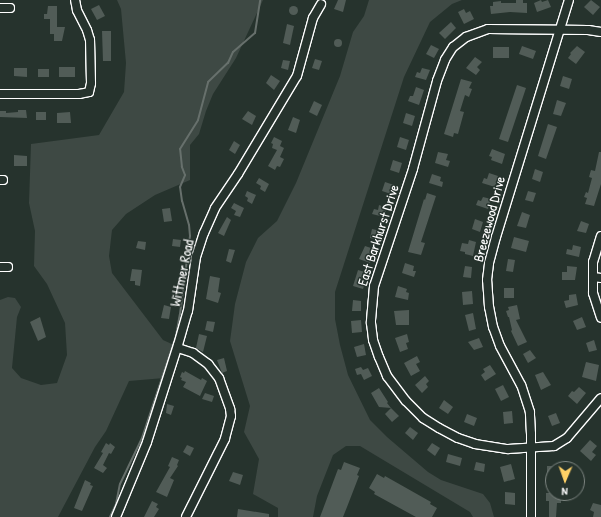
<!DOCTYPE html>
<style>
body{margin:0}
#map{position:relative;width:601px;height:517px;overflow:hidden;background:#26332d;font-family:"Patrick Hand",sans-serif}
div>[style]{position:absolute}
.green>*{inset:0;background:#3e4944}
.stream>*{height:2px;margin:-1px;padding:0 1px;transform-origin:1px;border-radius:1px;background:#67706c}
.building>*{inset:0;background:#515c57}
.round{border-radius:50%}
.roads{filter:drop-shadow(1px 0 #fff) drop-shadow(-1px 0 #fff) drop-shadow(0 1px #fff) drop-shadow(0 -1px #fff)}
.street>*{height:8px;margin:-4px;padding:0 4px;transform-origin:4px;border-radius:4px;background:#26332d}
span{translate:-50% -50%;white-space:nowrap;text-align:center;line-height:1.15;-webkit-text-stroke:3px #26332d;paint-order:stroke}
.street-label{font-size:14px;color:#fff}
.north{position:absolute;left:545px;top:461px;width:40px;height:40px;box-sizing:border-box;background:#26332d;border:1px solid #7d8581;border-radius:50%;rotate:182deg;font-size:11px;font-weight:700;line-height:16px;text-align:center;color:#fff}
.north::after{content:'';display:block;margin:auto;width:14px;height:18px;background:#ffd166;clip-path:polygon(50% 0,100% 100%,50% 72%,0 100%)}
</style>
<div id="map">
<div class="green">
<div style="clip-path:polygon(117px 0,263px 0,236px 58px,213px 94px,206px 111px,199px 134px,190px 145px,190px 180px,155px 195px,126px 214px,112px 230px,109px 256px,112px 273px,163px 340px,174px 345px,164px 378px,129px 381px,106px 431px,95px 447px,58px 517px,0 517px,0 300px,8px 297px,15px 298px,21px 307px,17px 317px,12px 368px,21px 378px,41px 385px,57px 383px,67px 355px,65px 323px,47px 284px,34px 266px,35px 231px,29px 203px,31px 144px,99px 135px,124px 92px,126px 63px,121px 9px)"></div>
<div style="clip-path:polygon(369px 0,462px 0,452px 4px,430px 22px,404px 77px,335px 292px,335px 319px,340px 345px,348px 375px,370px 420px,387px 437px,428px 472px,441px 480px,483px 494px,490px 503px,494px 517px,473px 517px,470px 512px,360px 446px,346px 446px,333px 455px,317px 496px,313px 517px,278px 517px,278px 508px,253px 494px,259px 459px,244px 432px,250px 406px,230px 341px,235px 304px,246px 262px,258px 238px,277px 221px,296px 183px,340px 76px,353px 32px,364px 16px)"></div>
</div>
<div class="stream">
<div style="left:110px;top:517px;width:14px;rotate:-65deg"></div>
<div style="left:116px;top:504px;width:20px;rotate:-79deg"></div>
<div style="left:120px;top:484px;width:51px;rotate:-64.4deg"></div>
<div style="left:142px;top:438px;width:108px;rotate:-71.6deg"></div>
<div style="left:176px;top:336px;width:22px;rotate:-80deg"></div>
<div style="left:180px;top:314px;width:79px;rotate:-82.7deg"></div>
<div style="left:190px;top:236px;width:11px;rotate:-95deg"></div>
<div style="left:189px;top:225px;width:25px;rotate:-106deg"></div>
<div style="left:182px;top:201px;width:14px;rotate:-98deg"></div>
<div style="left:180px;top:187px;width:13px;rotate:-67deg"></div>
<div style="left:185px;top:175px;width:9px;rotate:-111deg"></div>
<div style="left:182px;top:167px;width:18px;rotate:-96deg"></div>
<div style="left:180px;top:149px;width:34px;rotate:-58deg"></div>
<div style="left:198px;top:120px;width:39px;rotate:-75deg"></div>
<div style="left:208px;top:82px;width:28px;rotate:-44deg"></div>
<div style="left:228px;top:63px;width:12px;rotate:-66deg"></div>
<div style="left:233px;top:52px;width:29px;rotate:-41deg"></div>
<div style="left:255px;top:33px;width:33px;rotate:-81deg"></div>
</div>
<div class="building">
<div style="clip-path:polygon(338px 0,346px 0,343px 12px,334px 9px)"></div>
<div style="clip-path:polygon(516px 0,523px 0,523px 3px,527px 3px,527px 13px,510px 12px,491px 14px,490px 6px,493px 6px,493px 2px,501px 1px,501px 3px,516px 3px)"></div>
<div style="clip-path:polygon(541px 0,542px 2px,548px 0,551px 7px,537px 12px,534px 3px)"></div>
<div style="clip-path:polygon(591px 0,600px 7px,593px 15px,584px 7px)"></div>
<div style="clip-path:polygon(99px 5px,105px 16px,97px 20px,91px 9px)"></div>
<div class="round" style="left:288.5px;top:5.5px;width:9px;height:9px"></div>
<div style="clip-path:polygon(48px 6px,57px 6px,57px 27px,65px 27px,62px 41px,54px 41px,54px 34px,50px 34px,50px 19px,44px 19px,44px 14px,47px 14px)"></div>
<div style="clip-path:polygon(464px 9px,466px 13px,470px 11px,474px 19px,464px 24px,458px 12px)"></div>
<div style="clip-path:polygon(451px 22px,456px 28px,445px 39px,439px 33px)"></div>
<div style="clip-path:polygon(287px 24px,294px 26px,290px 45px,283px 43px)"></div>
<div style="clip-path:polygon(102px 31px,111px 31px,111px 61px,103px 61px)"></div>
<div class="round" style="left:334px;top:39px;width:8px;height:8px"></div>
<div style="clip-path:polygon(431px 45px,439px 49px,434px 58px,426px 54px)"></div>
<div style="clip-path:polygon(522px 46px,536px 51px,533px 59px,519px 54px)"></div>
<div style="clip-path:polygon(577px 46px,585px 52px,576px 64px,568px 58px,571px 54px,570px 53px)"></div>
<div style="clip-path:polygon(493px 47px,509px 47px,509px 58px,493px 58px)"></div>
<div style="clip-path:polygon(475px 57px,482px 62px,477px 67px,480px 70px,476px 75px,466px 68px)"></div>
<div style="clip-path:polygon(315px 59px,322px 61px,319px 70px,312px 68px)"></div>
<div style="clip-path:polygon(283px 60px,290px 61px,288px 70px,281px 68px)"></div>
<div style="clip-path:polygon(59px 67px,75px 67px,75px 77px,59px 77px)"></div>
<div style="clip-path:polygon(14px 68px,27px 68px,27px 77px,14px 76px)"></div>
<div style="clip-path:polygon(422px 68px,430px 70px,426px 80px,415px 77px,417px 72px,420px 73px)"></div>
<div style="clip-path:polygon(38px 69px,49px 69px,49px 77px,38px 77px)"></div>
<div style="clip-path:polygon(271px 75px,280px 81px,274px 90px,266px 83px)"></div>
<div style="clip-path:polygon(563px 76px,572px 79px,569px 89px,560px 86px)"></div>
<div style="clip-path:polygon(461px 79px,472px 82px,469px 88px,472px 89px,469px 97px,465px 95px,460px 111px,464px 112px,458px 134px,454px 133px,453px 137px,444px 134px)"></div>
<div style="clip-path:polygon(517px 85px,526px 88px,508px 142px,499px 139px)"></div>
<div style="clip-path:polygon(416px 87px,424px 90px,419px 105px,408px 101px,410px 96px,413px 96px)"></div>
<div style="clip-path:polygon(557px 100px,566px 103px,561px 116px,553px 114px)"></div>
<div style="clip-path:polygon(314px 101px,322px 105px,317px 116px,309px 112px)"></div>
<div style="clip-path:polygon(18px 110px,26px 110px,27px 118px,0 117px,0 111px,6px 111px,6px 113px,18px 112px)"></div>
<div style="clip-path:polygon(248px 111px,256px 116px,252px 125px,242px 119px)"></div>
<div style="clip-path:polygon(36px 112px,46px 112px,46px 120px,36px 120px)"></div>
<div style="clip-path:polygon(70px 112px,71px 123px,57px 123px,57px 113px)"></div>
<div style="clip-path:polygon(406px 113px,415px 116px,412px 126px,403px 123px)"></div>
<div style="clip-path:polygon(293px 117px,300px 120px,296px 133px,288px 130px)"></div>
<div style="clip-path:polygon(548px 124px,557px 127px,546px 159px,538px 156px)"></div>
<div style="clip-path:polygon(274px 137px,282px 141px,280px 146px,284px 148px,280px 157px,284px 159px,280px 167px,277px 166px,275px 170px,268px 166px,277px 150px,272px 148px,273px 144px,271px 143px)"></div>
<div style="clip-path:polygon(400px 137px,409px 140px,406px 150px,397px 147px)"></div>
<div style="clip-path:polygon(234px 141px,240px 145px,235px 154px,229px 150px)"></div>
<div style="clip-path:polygon(492px 149px,505px 154px,502px 164px,491px 160px,492px 157px,489px 156px)"></div>
<div style="clip-path:polygon(438px 152px,448px 154px,446px 160px,450px 161px,448px 167px,435px 163px)"></div>
<div style="clip-path:polygon(599px 152px,601px 152px,601px 184px,594px 206px,585px 204px,587px 198px,584px 197px,586px 192px,588px 193px,592px 178px,589px 177px,591px 170px,595px 171px)"></div>
<div style="clip-path:polygon(14px 155px,27px 156px,27px 166px,14px 166px)"></div>
<div style="clip-path:polygon(393px 160px,402px 163px,399px 173px,390px 170px)"></div>
<div style="clip-path:polygon(535px 169px,543px 172px,540px 182px,532px 179px)"></div>
<div style="clip-path:polygon(489px 173px,498px 176px,495px 187px,482px 183px,484px 178px,487px 179px)"></div>
<div style="clip-path:polygon(432px 174px,441px 177px,440px 181px,443px 182px,442px 187px,429px 183px)"></div>
<div style="clip-path:polygon(259px 178px,269px 184px,265px 192px,260px 189px,261px 186px,256px 183px)"></div>
<div style="clip-path:polygon(385px 182px,394px 185px,391px 194px,382px 191px)"></div>
<div style="clip-path:polygon(247px 191px,256px 195px,252px 204px,247px 201px,248px 198px,245px 196px)"></div>
<div style="clip-path:polygon(528px 191px,536px 193px,533px 202px,525px 200px)"></div>
<div style="clip-path:polygon(427px 193px,436px 196px,421px 242px,425px 243px,421px 255px,408px 252px,424px 199px,425px 200px)"></div>
<div style="clip-path:polygon(483px 197px,491px 199px,488px 209px,476px 205px,478px 200px,481px 201px)"></div>
<div style="clip-path:polygon(234px 203px,244px 208px,240px 217px,234px 215px,236px 211px,231px 208px)"></div>
<div style="clip-path:polygon(379px 205px,387px 208px,384px 217px,372px 214px,374px 209px,378px 210px)"></div>
<div style="clip-path:polygon(170px 208px,172px 221px,164px 222px,162px 209px)"></div>
<div style="clip-path:polygon(522px 212px,530px 215px,526px 228px,517px 226px)"></div>
<div style="clip-path:polygon(227px 217px,231px 220px,224px 236px,218px 233px)"></div>
<div style="clip-path:polygon(475px 219px,483px 222px,480px 232px,472px 229px)"></div>
<div style="clip-path:polygon(581px 221px,589px 224px,586px 233px,577px 231px)"></div>
<div style="clip-path:polygon(372px 229px,381px 231px,378px 240px,370px 238px)"></div>
<div style="clip-path:polygon(514px 237px,529px 241px,526px 252px,511px 248px)"></div>
<div style="clip-path:polygon(173px 239px,181px 240px,180px 247px,172px 246px)"></div>
<div style="clip-path:polygon(469px 240px,476px 242px,473px 256px,465px 254px,465px 252px,460px 251px,462px 243px,468px 244px)"></div>
<div style="clip-path:polygon(138px 241px,146px 242px,145px 250px,136px 248px)"></div>
<div style="clip-path:polygon(573px 245px,581px 247px,579px 257px,566px 254px,567px 249px,572px 250px)"></div>
<div style="clip-path:polygon(365px 246px,374px 249px,373px 252px,375px 253px,370px 263px,359px 259px)"></div>
<div style="clip-path:polygon(229px 249px,235px 250px,231px 263px,226px 261px)"></div>
<div style="clip-path:polygon(508px 259px,515px 260px,513px 272px,506px 271px)"></div>
<div style="clip-path:polygon(405px 263px,414px 266px,413px 271px,416px 271px,414px 277px,402px 273px)"></div>
<div style="clip-path:polygon(465px 266px,472px 267px,471px 278px,463px 277px)"></div>
<div style="clip-path:polygon(567px 266px,577px 267px,575px 280px,562px 280px,562px 272px,567px 272px)"></div>
<div style="clip-path:polygon(132px 269px,142px 270px,140px 286px,135px 285px,135px 281px,130px 281px)"></div>
<div style="clip-path:polygon(358px 270px,368px 273px,363px 289px,353px 286px)"></div>
<div style="clip-path:polygon(210px 276px,220px 278px,218px 292px,221px 293px,218px 303px,206px 299px)"></div>
<div style="clip-path:polygon(398px 286px,407px 289px,406px 292px,409px 293px,408px 300px,395px 297px)"></div>
<div style="clip-path:polygon(504px 288px,514px 288px,514px 298px,504px 298px)"></div>
<div style="clip-path:polygon(472px 291px,473px 304px,463px 305px,462px 292px)"></div>
<div style="clip-path:polygon(576px 294px,578px 305px,566px 308px,564px 301px,569px 300px,569px 295px)"></div>
<div style="clip-path:polygon(353px 300px,361px 301px,361px 311px,352px 311px)"></div>
<div style="clip-path:polygon(164px 305px,171px 307px,169px 319px,161px 318px)"></div>
<div style="clip-path:polygon(517px 305px,520px 319px,516px 320px,527px 342px,518px 346px,511px 331px,512px 330px,509px 317px,508px 317px,506px 311px,509px 310px,508px 307px)"></div>
<div style="clip-path:polygon(409px 310px,409px 325px,396px 325px,394px 311px)"></div>
<div style="clip-path:polygon(473px 313px,476px 329px,469px 331px,465px 315px)"></div>
<div style="clip-path:polygon(40px 317px,46px 337px,38px 341px,30px 322px)"></div>
<div style="clip-path:polygon(582px 317px,586px 327px,577px 330px,573px 321px)"></div>
<div style="clip-path:polygon(361px 320px,362px 332px,352px 333px,351px 321px)"></div>
<div style="clip-path:polygon(207px 321px,215px 322px,213px 332px,205px 330px)"></div>
<div style="clip-path:polygon(199px 334px,207px 336px,203px 352px,196px 348px)"></div>
<div style="clip-path:polygon(407px 334px,409px 342px,406px 343px,408px 349px,400px 352px,395px 338px)"></div>
<div style="clip-path:polygon(479px 338px,483px 347px,474px 350px,468px 342px)"></div>
<div style="clip-path:polygon(594px 340px,597px 350px,589px 352px,586px 343px)"></div>
<div style="clip-path:polygon(364px 344px,366px 355px,357px 357px,354px 347px)"></div>
<div style="clip-path:polygon(530px 350px,536px 358px,528px 363px,523px 354px)"></div>
<div style="clip-path:polygon(417px 356px,420px 362px,416px 364px,420px 371px,411px 376px,404px 363px)"></div>
<div style="clip-path:polygon(224px 358px,227px 371px,222px 373px,217px 360px)"></div>
<div style="clip-path:polygon(586px 362px,599px 365px,596px 381px,582px 377px)"></div>
<div style="clip-path:polygon(490px 365px,496px 374px,485px 381px,481px 375px,485px 372px,483px 369px)"></div>
<div style="clip-path:polygon(361px 367px,363px 370px,368px 368px,372px 376px,364px 380px,361px 374px,357px 375px,355px 369px)"></div>
<div style="clip-path:polygon(185px 371px,201px 380px,202px 378px,207px 381px,200px 396px,183px 387px,186px 382px,181px 380px,182px 378px,180px 377px,182px 372px,184px 373px)"></div>
<div style="clip-path:polygon(543px 372px,551px 385px,541px 390px,535px 375px)"></div>
<div style="clip-path:polygon(425px 376px,429px 381px,426px 384px,428px 387px,422px 393px,415px 385px)"></div>
<div style="clip-path:polygon(503px 385px,509px 397px,501px 401px,495px 389px)"></div>
<div style="clip-path:polygon(579px 387px,586px 393px,577px 404px,568px 396px,572px 391px,574px 392px)"></div>
<div style="clip-path:polygon(379px 388px,388px 402px,387px 403px,391px 408px,379px 407px,371px 393px)"></div>
<div style="clip-path:polygon(205px 393px,214px 396px,212px 402px,202px 399px)"></div>
<div style="clip-path:polygon(444px 400px,453px 407px,448px 414px,439px 408px)"></div>
<div style="clip-path:polygon(167px 404px,174px 406px,171px 415px,166px 413px)"></div>
<div style="clip-path:polygon(391px 408px,399px 416px,392px 422px,385px 414px)"></div>
<div style="clip-path:polygon(512px 411px,513px 423px,504px 424px,503px 412px)"></div>
<div style="clip-path:polygon(556px 413px,560px 423px,552px 426px,548px 416px)"></div>
<div style="clip-path:polygon(467px 414px,477px 418px,474px 426px,464px 422px)"></div>
<div style="clip-path:polygon(410px 427px,418px 433px,413px 440px,405px 433px)"></div>
<div style="clip-path:polygon(590px 440px,597px 446px,592px 452px,596px 455px,591px 461px,580px 451px)"></div>
<div style="clip-path:polygon(106px 443px,109px 445px,110px 443px,115px 447px,111px 454px,109px 453px,103px 465px,107px 468px,103px 473px,94px 468px,103px 453px,101px 452px)"></div>
<div style="clip-path:polygon(432px 443px,440px 448px,435px 456px,427px 450px)"></div>
<div style="clip-path:polygon(187px 445px,194px 448px,190px 456px,183px 452px)"></div>
<div style="clip-path:polygon(448px 454px,462px 458px,460px 466px,446px 462px)"></div>
<div style="clip-path:polygon(172px 457px,179px 460px,177px 465px,178px 466px,170px 478px,174px 480px,167px 497px,156px 492px,170px 467px,168px 466px)"></div>
<div style="clip-path:polygon(344px 462px,360px 468px,357px 475px,359px 476px,347px 507px,343px 517px,320px 517px,338px 469px,341px 470px)"></div>
<div style="clip-path:polygon(476px 462px,485px 464px,484px 472px,474px 470px)"></div>
<div style="clip-path:polygon(511px 464px,515px 479px,504px 482px,500px 467px)"></div>
<div style="clip-path:polygon(547px 466px,553px 466px,553px 480px,547px 480px)"></div>
<div style="clip-path:polygon(233px 472px,243px 475px,240px 485px,229px 481px)"></div>
<div style="clip-path:polygon(377px 474px,384px 478px,385px 476px,431px 502px,430px 504px,437px 508px,432px 517px,416px 517px,374px 494px,375px 492px,369px 488px)"></div>
<div style="clip-path:polygon(85px 480px,91px 483px,90px 485px,93px 486px,82px 511px,74px 508px)"></div>
<div style="clip-path:polygon(505px 492px,515px 493px,515px 505px,505px 504px)"></div>
<div style="clip-path:polygon(546px 493px,557px 493px,557px 497px,561px 497px,561px 503px,557px 503px,556px 517px,549px 517px,549px 501px,546px 501px)"></div>
<div style="clip-path:polygon(152px 501px,158px 504px,156px 507px,159px 509px,154px 517px,144px 517px)"></div>
<div style="clip-path:polygon(593px 503px,601px 505px,601px 517px,593px 517px,594px 512px,590px 510px)"></div>
<div style="clip-path:polygon(238px 509px,269px 514px,269px 517px,237px 517px)"></div>
</div>
<div class="roads">
<div class="street">
<div style="left:0;top:8px;width:10px"></div>
<div style="left:601px;top:32px;width:13px;rotate:-171deg"></div>
<div style="left:588px;top:30px;width:100px;rotate:-179.4deg"></div>
<div style="left:488px;top:29px;width:23px;rotate:160deg"></div>
<div style="left:466px;top:37px;width:16px;rotate:142deg"></div>
<div style="left:453px;top:47px;width:15px;rotate:122deg"></div>
<div style="left:445px;top:60px;width:22px;rotate:111deg"></div>
<div style="left:437px;top:81px;width:91px;rotate:105.3deg"></div>
<div style="left:413px;top:169px;width:123px;rotate:108.4deg"></div>
<div style="left:374px;top:286px;width:37px;rotate:95deg"></div>
<div style="left:371px;top:323px;width:17px;rotate:83deg"></div>
<div style="left:373px;top:340px;width:18px;rotate:71deg"></div>
<div style="left:379px;top:357px;width:21px;rotate:67deg"></div>
<div style="left:387px;top:376px;width:31px;rotate:53deg"></div>
<div style="left:406px;top:401px;width:24px;rotate:45deg"></div>
<div style="left:423px;top:418px;width:19px;rotate:32deg"></div>
<div style="left:439px;top:428px;width:21px;rotate:28deg"></div>
<div style="left:458px;top:438px;width:18px;rotate:19deg"></div>
<div style="left:475px;top:444px;width:33px;rotate:9deg"></div>
<div style="left:508px;top:449px;width:46px;rotate:-3.7deg"></div>
<div style="left:554px;top:446px;width:15px;rotate:-32deg"></div>
<div style="left:567px;top:438px;width:52px;rotate:-49.6deg"></div>
<div style="left:0;top:94px;width:79px"></div>
<div style="left:79px;top:94px;width:10px;rotate:-11deg"></div>
<div style="left:89px;top:92px;width:9px;rotate:-77deg"></div>
<div style="left:91px;top:83px;width:43px;rotate:-91.3deg"></div>
<div style="left:90px;top:40px;width:10px;rotate:-107deg"></div>
<div style="left:87px;top:30px;width:22px;rotate:-117deg"></div>
<div style="left:77px;top:10px;width:10px;rotate:-101deg"></div>
<div style="left:0;top:180px;width:3px"></div>
<div style="left:601px;top:236px;width:27px;rotate:107deg"></div>
<div style="left:593px;top:262px;width:31px;rotate:90deg"></div>
<div style="left:593px;top:293px;width:26px;rotate:72deg"></div>
<div style="left:0;top:267px;width:8px"></div>
<div style="left:593px;top:277px;width:8px;rotate:7deg"></div>
<div style="left:178px;top:348px;width:16px;rotate:18deg"></div>
<div style="left:193px;top:353px;width:19px;rotate:36deg"></div>
<div style="left:208px;top:364px;width:18px;rotate:52deg"></div>
<div style="left:219px;top:378px;width:33px;rotate:70deg"></div>
<div style="left:230px;top:409px;width:7px;rotate:82deg"></div>
<div style="left:231px;top:416px;width:24px;rotate:105deg"></div>
<div style="left:225px;top:439px;width:87px;rotate:116.6deg"></div>
<div style="left:116px;top:517px;width:81px;rotate:-67.5deg"></div>
<div style="left:147px;top:442px;width:102px;rotate:-72.3deg"></div>
<div style="left:178px;top:345px;width:35px;rotate:-74deg"></div>
<div style="left:188px;top:311px;width:55px;rotate:-81.6deg"></div>
<div style="left:196px;top:257px;width:25px;rotate:-72deg"></div>
<div style="left:204px;top:233px;width:27px;rotate:-66deg"></div>
<div style="left:215px;top:208px;width:41px;rotate:-55.9deg"></div>
<div style="left:238px;top:174px;width:114px;rotate:-59deg"></div>
<div style="left:297px;top:76px;width:60px;rotate:-74.6deg"></div>
<div style="left:313px;top:18px;width:16px;rotate:-60deg"></div>
<div style="left:531px;top:517px;width:83px;rotate:-90deg"></div>
<div style="left:531px;top:434px;width:22px;rotate:-93deg"></div>
<div style="left:530px;top:412px;width:28px;rotate:-108deg"></div>
<div style="left:521px;top:385px;width:44px;rotate:-118.3deg"></div>
<div style="left:500px;top:346px;width:20px;rotate:-110deg"></div>
<div style="left:493px;top:327px;width:20px;rotate:-101deg"></div>
<div style="left:489px;top:307px;width:27px;rotate:-94deg"></div>
<div style="left:487px;top:280px;width:17px;rotate:-83deg"></div>
<div style="left:489px;top:263px;width:27px;rotate:-75deg"></div>
<div style="left:496px;top:237px;width:248px;rotate:-72.9deg"></div>
</div>
</div>
<div class="street-label">
<span style="left:489px;top:219px;rotate:-75deg">Breezewood Drive</span>
<span style="left:378px;top:235px;rotate:-72deg">East Barkhurst Drive</span>
<span style="left:182px;top:273px;rotate:-78deg">Wittmer Road</span>
</div>
<div class="north">N</div>
</div>
